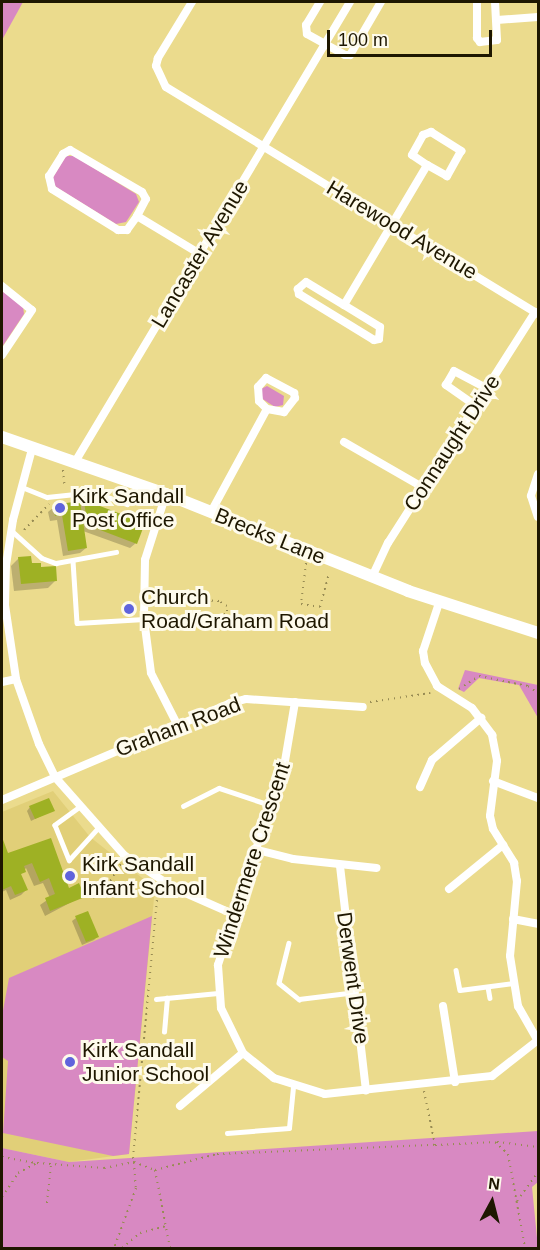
<!DOCTYPE html>
<style>
body{margin:0}
#map{position:relative;width:540px;height:1250px;overflow:hidden;background:#ebdb8d;font-family:Arial,sans-serif}
div>[style]{position:absolute}
.built>*{inset:0;background:#e1cf78}
.green>*{inset:0;background:#d889c2}
.shadow>*{inset:0;background:#0003}
.building>*{inset:0;background:#9eb124}
.path>*{height:2px;margin-top:-1px;transform-origin:0;background:repeating-linear-gradient(90deg,#978b53 0 1.5px,transparent 0 6px)}
.lane>*{height:4.5px;margin:-2.25px;padding:0 2.25px;transform-origin:2.25px;border-radius:2.25px;background:#fff}
.street>*{height:8px;margin:-4px;padding:0 4px;transform-origin:4px;border-radius:4px;background:#fff}
.secondary>*{height:12px;margin:-6px;padding:0 6px;transform-origin:6px;border-radius:6px;background:#fff}
.dots>*{width:16px;height:16px;translate:-50% -50%;box-sizing:border-box;border:3px solid #fefbec;border-radius:50%}
span{translate:-50% -50%;white-space:nowrap;text-align:center;line-height:1.15;-webkit-text-stroke:6px #fefbec;paint-order:stroke}
.street-label{font-size:21px;color:#1e1700}
.poi-label{font-size:21px;color:#1e1700}
.left{translate:0 -50%;text-align:left}
.frame{position:absolute;inset:0;border:3px solid #1e1700;pointer-events:none}
.north{position:absolute;left:462px;top:1172px;width:60px;height:60px;-webkit-text-stroke:4px #fefbec;paint-order:stroke;rotate:7deg;font-size:16px;font-weight:700;line-height:24px;text-align:center;color:#1e1700}
.north::after{content:'';display:block;margin:auto;width:21px;height:27px;background:#1e1700;clip-path:polygon(50% 0,100% 100%,50% 72%,0 100%)}
.scale{position:absolute;left:327px;top:30px;width:165px;height:27px;box-sizing:border-box;border:3px solid #1e1700;border-top:0;padding-left:8px;font-size:18px;line-height:21px;white-space:nowrap;color:#1e1700;-webkit-text-stroke:4px #fefbec;paint-order:stroke}
</style>
<div id="map">
<div class="built">
<div style="clip-path:polygon(53px 791px,90px 837px,155px 888px,129px 1154px,69px 1162px,2px 1148px,2px 812px)"></div>
</div>
<div class="green">
<div style="clip-path:polygon(2px 2px,23px 2px,2px 40px)"></div>
<div style="clip-path:polygon(66px 156px,74px 156px,136px 194px,139px 202px,126px 222px,116px 224px,56px 187px,52px 179px)"></div>
<div style="clip-path:polygon(2px 291px,23px 306px,24px 314px,2px 347px)"></div>
<div style="clip-path:polygon(267px 386px,284px 396px,283px 405px,275px 407px,261px 398px,261px 389px)"></div>
<div style="clip-path:polygon(465px 670px,538px 685px,538px 718px,519px 685px,479px 678px,464px 692px,458px 689px)"></div>
<div style="clip-path:polygon(152px 916px,129px 1154px,113px 1156px,3px 1133px,8px 1061px,2px 1057px,2px 1016px,9px 978px)"></div>
<div style="clip-path:polygon(538px 1131px,538px 1182px,532px 1187px,538px 1248px,2px 1248px,2px 1148px,69px 1162px)"></div>
</div>
<div class="shadow">
<div style="clip-path:polygon(84px 502px,143px 524px,136px 543px,130px 548px,83px 531px,86px 548px,80px 553px,63px 556px,57px 520px,50px 521px,48px 512px,54px 507px,79px 506px)"></div>
<div style="clip-path:polygon(19px 558px,40px 569px,56px 580px,48px 588px,14px 591px,11px 566px)"></div>
<div style="clip-path:polygon(30px 807px,53px 810px,31px 821px,27px 811px)"></div>
<div style="clip-path:polygon(50px 840px,68px 890px,83px 896px,45px 916px,40px 905px,50px 898px,43px 883px,34px 886px,26px 868px,20px 875px,26px 890px,21px 895px,10px 900px,6px 890px,2px 892px,2px 841px,8px 855px)"></div>
<div style="clip-path:polygon(76px 918px,98px 936px,94px 940px,82px 945px,72px 921px)"></div>
</div>
<div class="building">
<div style="clip-path:polygon(84px 500px,145px 523px,137px 544px,87px 525px)"></div>
<div style="clip-path:polygon(80px 501px,87px 548px,68px 551px,62px 515px,55px 516px,53px 505px)"></div>
<div style="clip-path:polygon(31px 556px,32px 563px,41px 563px,41px 567px,56px 566px,57px 581px,21px 584px,18px 557px)"></div>
<div style="clip-path:polygon(49px 798px,55px 811px,35px 819px,29px 806px)"></div>
<div style="clip-path:polygon(2px 837px,8px 853px,51px 838px,69px 888px,79px 883px,85px 897px,50px 911px,45px 898px,55px 894px,49px 878px,40px 882px,32px 863px,24px 866px,26px 872px,21px 874px,28px 890px,15px 895px,11px 886px,2px 890px)"></div>
<div style="clip-path:polygon(88px 911px,99px 937px,86px 942px,75px 916px)"></div>
</div>
<div class="path">
<div style="left:63px;top:470px;width:18px;rotate:84deg"></div>
<div style="left:24px;top:530px;width:36px;rotate:-46deg"></div>
<div style="left:306px;top:563px;width:41px;rotate:97deg"></div>
<div style="left:301px;top:604px;width:19px;rotate:9deg"></div>
<div style="left:320px;top:607px;width:35px;rotate:-75deg"></div>
<div style="left:154px;top:628px;width:71px;rotate:-10.5deg"></div>
<div style="left:224px;top:615px;width:5px;rotate:-53deg"></div>
<div style="left:227px;top:611px;width:5px;rotate:-90deg"></div>
<div style="left:227px;top:606px;width:9px;rotate:-148deg"></div>
<div style="left:219px;top:601px;width:64px;rotate:-176.4deg"></div>
<div style="left:459px;top:689px;width:24px;rotate:-33deg"></div>
<div style="left:479px;top:676px;width:50px;rotate:11.5deg"></div>
<div style="left:528px;top:686px;width:12px;rotate:35deg"></div>
<div style="left:370px;top:702px;width:61px;rotate:-8.5deg"></div>
<div style="left:158px;top:888px;width:270px;rotate:95.3deg"></div>
<div style="left:133px;top:1157px;width:5px;rotate:79deg"></div>
<div style="left:134px;top:1162px;width:22px;rotate:21deg"></div>
<div style="left:155px;top:1170px;width:79px;rotate:79.1deg"></div>
<div style="left:93px;top:898px;width:13px;rotate:-32deg"></div>
<div style="left:104px;top:891px;width:32px;rotate:-58deg"></div>
<div style="left:424px;top:1091px;width:55px;rotate:78.5deg"></div>
<div style="left:435px;top:1145px;width:60px;rotate:-2.9deg"></div>
<div style="left:495px;top:1142px;width:18px;rotate:43deg"></div>
<div style="left:508px;top:1154px;width:96px;rotate:79.7deg"></div>
<div style="left:497px;top:1142px;width:41px;rotate:7deg"></div>
<div style="left:2px;top:1157px;width:36px;rotate:10deg"></div>
<div style="left:155px;top:1170px;width:64px;rotate:-14.5deg"></div>
<div style="left:217px;top:1154px;width:218px;rotate:-2.4deg"></div>
<div style="left:2px;top:1197px;width:29px;rotate:-56deg"></div>
<div style="left:18px;top:1173px;width:21px;rotate:-28deg"></div>
<div style="left:37px;top:1163px;width:67px;rotate:4.3deg"></div>
<div style="left:104px;top:1168px;width:31px;rotate:-11deg"></div>
<div style="left:134px;top:1162px;width:26px;rotate:86deg"></div>
<div style="left:136px;top:1188px;width:64px;rotate:110.1deg"></div>
<div style="left:517px;top:1201px;width:36px;rotate:-54deg"></div>
<div style="left:47px;top:1203px;width:38px;rotate:-84deg"></div>
<div style="left:122px;top:1248px;width:23px;rotate:-40deg"></div>
<div style="left:140px;top:1233px;width:27px;rotate:-15deg"></div>
</div>
<div class="lane">
<div style="left:22px;top:487px;width:27px;rotate:22deg"></div>
<div style="left:47px;top:497px;width:47px;rotate:-6.1deg"></div>
<div style="left:94px;top:492px;width:35px;rotate:20deg"></div>
<div style="left:127px;top:504px;width:22px;rotate:-39deg"></div>
<div style="left:12px;top:531px;width:40px;rotate:42deg"></div>
<div style="left:42px;top:558px;width:15px;rotate:20deg"></div>
<div style="left:56px;top:563px;width:61px;rotate:-10.4deg"></div>
<div style="left:73px;top:561px;width:62px;rotate:86.3deg"></div>
<div style="left:77px;top:623px;width:67px;rotate:-3.4deg"></div>
<div style="left:183px;top:806px;width:40px;rotate:-26.6deg"></div>
<div style="left:219px;top:788px;width:54px;rotate:18.4deg"></div>
<div style="left:80px;top:807px;width:31px;rotate:144deg"></div>
<div style="left:55px;top:825px;width:38px;rotate:68deg"></div>
<div style="left:69px;top:860px;width:43px;rotate:-47.8deg"></div>
<div style="left:289px;top:943px;width:41px;rotate:104deg"></div>
<div style="left:279px;top:983px;width:26px;rotate:39deg"></div>
<div style="left:299px;top:999px;width:57px;rotate:-7deg"></div>
<div style="left:456px;top:970px;width:20px;rotate:79deg"></div>
<div style="left:460px;top:990px;width:54px;rotate:-7.4deg"></div>
<div style="left:488px;top:987px;width:11px;rotate:80deg"></div>
<div style="left:156px;top:999px;width:62px;rotate:-5.5deg"></div>
<div style="left:164px;top:1032px;width:34px;rotate:-85deg"></div>
<div style="left:227px;top:1133px;width:62px;rotate:-4.6deg"></div>
<div style="left:289px;top:1128px;width:41px;rotate:-84.4deg"></div>
</div>
<div class="street">
<div style="left:192px;top:2px;width:66px;rotate:121.3deg"></div>
<div style="left:158px;top:58px;width:8px;rotate:104deg"></div>
<div style="left:156px;top:66px;width:23px;rotate:65deg"></div>
<div style="left:166px;top:87px;width:436px;rotate:31.4deg"></div>
<div style="left:320px;top:2px;width:27px;rotate:121deg"></div>
<div style="left:306px;top:25px;width:9px;rotate:84deg"></div>
<div style="left:307px;top:34px;width:43px;rotate:28.9deg"></div>
<div style="left:345px;top:55px;width:5px"></div>
<div style="left:350px;top:55px;width:61px;rotate:-59.7deg"></div>
<div style="left:477px;top:2px;width:36px;rotate:90deg"></div>
<div style="left:477px;top:38px;width:5px;rotate:53deg"></div>
<div style="left:480px;top:42px;width:17px;rotate:-7deg"></div>
<div style="left:497px;top:40px;width:38px;rotate:-93deg"></div>
<div style="left:497px;top:20px;width:41px;rotate:-4.2deg"></div>
<div style="left:137px;top:216px;width:19px;rotate:-62deg"></div>
<div style="left:146px;top:199px;width:8px;rotate:-120deg"></div>
<div style="left:142px;top:192px;width:83px;rotate:-149.7deg"></div>
<div style="left:70px;top:150px;width:8px;rotate:150deg"></div>
<div style="left:63px;top:154px;width:26px;rotate:122deg"></div>
<div style="left:49px;top:176px;width:13px;rotate:77deg"></div>
<div style="left:52px;top:189px;width:78px;rotate:31.8deg"></div>
<div style="left:118px;top:230px;width:9px"></div>
<div style="left:127px;top:230px;width:17px;rotate:-54deg"></div>
<div style="left:137px;top:216px;width:74px;rotate:31.1deg"></div>
<div style="left:2px;top:286px;width:38px;rotate:39deg"></div>
<div style="left:32px;top:310px;width:54px;rotate:123.7deg"></div>
<div style="left:344px;top:305px;width:44px;rotate:-148.8deg"></div>
<div style="left:306px;top:282px;width:11px;rotate:139deg"></div>
<div style="left:298px;top:289px;width:5px;rotate:79deg"></div>
<div style="left:299px;top:294px;width:88px;rotate:31.5deg"></div>
<div style="left:374px;top:340px;width:5px;rotate:-11deg"></div>
<div style="left:379px;top:339px;width:12px;rotate:-85deg"></div>
<div style="left:380px;top:327px;width:42px;rotate:-148.6deg"></div>
<div style="left:344px;top:305px;width:163px;rotate:-59.3deg"></div>
<div style="left:427px;top:165px;width:18px;rotate:-146deg"></div>
<div style="left:412px;top:155px;width:23px;rotate:-61deg"></div>
<div style="left:423px;top:135px;width:9px;rotate:-21deg"></div>
<div style="left:431px;top:132px;width:36px;rotate:32deg"></div>
<div style="left:461px;top:151px;width:29px;rotate:119deg"></div>
<div style="left:447px;top:176px;width:23px;rotate:-151deg"></div>
<div style="left:266px;top:378px;width:32px;rotate:28deg"></div>
<div style="left:294px;top:393px;width:5px;rotate:79deg"></div>
<div style="left:295px;top:398px;width:18px;rotate:128deg"></div>
<div style="left:284px;top:412px;width:17px;rotate:-170deg"></div>
<div style="left:267px;top:409px;width:11px;rotate:-135deg"></div>
<div style="left:259px;top:401px;width:14px;rotate:-94deg"></div>
<div style="left:258px;top:387px;width:12px;rotate:-48deg"></div>
<div style="left:476px;top:406px;width:37px;rotate:-145deg"></div>
<div style="left:446px;top:385px;width:16px;rotate:-60deg"></div>
<div style="left:454px;top:371px;width:38px;rotate:28deg"></div>
<div style="left:344px;top:442px;width:92px;rotate:29.9deg"></div>
<div style="left:32px;top:449px;width:73px;rotate:105deg"></div>
<div style="left:13px;top:520px;width:46px;rotate:98.8deg"></div>
<div style="left:6px;top:565px;width:40px;rotate:91.4deg"></div>
<div style="left:5px;top:605px;width:75px;rotate:81.5deg"></div>
<div style="left:16px;top:679px;width:69px;rotate:70.5deg"></div>
<div style="left:39px;top:744px;width:37px;rotate:64deg"></div>
<div style="left:55px;top:777px;width:104px;rotate:48.5deg"></div>
<div style="left:124px;top:855px;width:60px;rotate:33.4deg"></div>
<div style="left:174px;top:888px;width:64px;rotate:23.8deg"></div>
<div style="left:75px;top:462px;width:536px;rotate:-59.13deg"></div>
<div style="left:538px;top:474px;width:23px;rotate:108deg"></div>
<div style="left:531px;top:496px;width:22px;rotate:72deg"></div>
<div style="left:166px;top:494px;width:69px;rotate:107.7deg"></div>
<div style="left:145px;top:560px;width:59px;rotate:91deg"></div>
<div style="left:144px;top:619px;width:54px;rotate:82.6deg"></div>
<div style="left:151px;top:673px;width:59px;rotate:63deg"></div>
<div style="left:211px;top:512px;width:117px;rotate:-61.5deg"></div>
<div style="left:372px;top:577px;width:38px;rotate:-65deg"></div>
<div style="left:388px;top:543px;width:274px;rotate:-57.5deg"></div>
<div style="left:440px;top:600px;width:54px;rotate:108.4deg"></div>
<div style="left:423px;top:651px;width:12px;rotate:81deg"></div>
<div style="left:425px;top:663px;width:26px;rotate:62deg"></div>
<div style="left:437px;top:686px;width:41px;rotate:32.2deg"></div>
<div style="left:472px;top:708px;width:34px;rotate:53deg"></div>
<div style="left:492px;top:735px;width:26px;rotate:79deg"></div>
<div style="left:497px;top:761px;width:55px;rotate:97.3deg"></div>
<div style="left:490px;top:816px;width:13px;rotate:77deg"></div>
<div style="left:493px;top:829px;width:40px;rotate:58deg"></div>
<div style="left:514px;top:863px;width:18px;rotate:81deg"></div>
<div style="left:517px;top:881px;width:75px;rotate:95.3deg"></div>
<div style="left:510px;top:956px;width:51px;rotate:80.9deg"></div>
<div style="left:518px;top:1006px;width:40px;rotate:60.3deg"></div>
<div style="left:2px;top:682px;width:14px;rotate:-12deg"></div>
<div style="left:295px;top:702px;width:60px;rotate:99.6deg"></div>
<div style="left:285px;top:761px;width:215px;rotate:108.2deg"></div>
<div style="left:218px;top:965px;width:43px;rotate:86deg"></div>
<div style="left:221px;top:1008px;width:50px;rotate:63.9deg"></div>
<div style="left:243px;top:1053px;width:40px;rotate:39deg"></div>
<div style="left:274px;top:1078px;width:53px;rotate:17.4deg"></div>
<div style="left:325px;top:1094px;width:168px;rotate:-6.2deg"></div>
<div style="left:492px;top:1076px;width:58px;rotate:-38deg"></div>
<div style="left:493px;top:781px;width:48px;rotate:20.7deg"></div>
<div style="left:420px;top:787px;width:30px;rotate:-66deg"></div>
<div style="left:432px;top:760px;width:65px;rotate:-40.6deg"></div>
<div style="left:2px;top:800px;width:248px;rotate:-23deg"></div>
<div style="left:230px;top:703px;width:16px;rotate:-14deg"></div>
<div style="left:246px;top:699px;width:117px;rotate:3.9deg"></div>
<div style="left:254px;top:849px;width:40px;rotate:14.4deg"></div>
<div style="left:293px;top:859px;width:84px;rotate:6.1deg"></div>
<div style="left:340px;top:866px;width:226px;rotate:83.4deg"></div>
<div style="left:449px;top:889px;width:70px;rotate:-39.2deg"></div>
<div style="left:513px;top:919px;width:25px;rotate:11deg"></div>
<div style="left:443px;top:1006px;width:77px;rotate:81deg"></div>
<div style="left:180px;top:1106px;width:82px;rotate:-40.1deg"></div>
</div>
<div class="secondary">
<div style="left:2px;top:437px;width:174px;rotate:19.2deg"></div>
<div style="left:166px;top:494px;width:261px;rotate:21.8deg"></div>
<div style="left:408px;top:591px;width:137px;rotate:17.9deg"></div>
</div>
<div class="dots">
<div style="left:60px;top:508px;background:#6064dc"></div>
<div style="left:129px;top:609px;background:#6064dc"></div>
<div style="left:70px;top:876px;background:#6064dc"></div>
<div style="left:70px;top:1062px;background:#6064dc"></div>
</div>
<div class="street-label">
<span style="left:402px;top:230px;rotate:31deg">Harewood Avenue</span>
<span style="left:200px;top:254px;rotate:-59deg">Lancaster Avenue</span>
<span style="left:452px;top:443px;rotate:-57deg">Connaught Drive</span>
<span style="left:270px;top:536px;rotate:22deg">Brecks Lane</span>
<span style="left:178px;top:727px;rotate:-21deg">Graham Road</span>
<span style="left:252px;top:860px;rotate:-72deg">Windermere Crescent</span>
<span style="left:353px;top:978px;rotate:82deg">Derwent Drive</span>
</div>
<div class="poi-label">
<span class="left" style="left:72px;top:508px">Kirk Sandall<br>Post Office</span>
<span class="left" style="left:141px;top:609px">Church<br>Road/Graham Road</span>
<span class="left" style="left:82px;top:876px">Kirk Sandall<br>Infant School</span>
<span class="left" style="left:82px;top:1062px">Kirk Sandall<br>Junior School</span>
</div>
<div class="frame"></div>
<div class="north">N</div>
<div class="scale">100 m</div>
</div>
